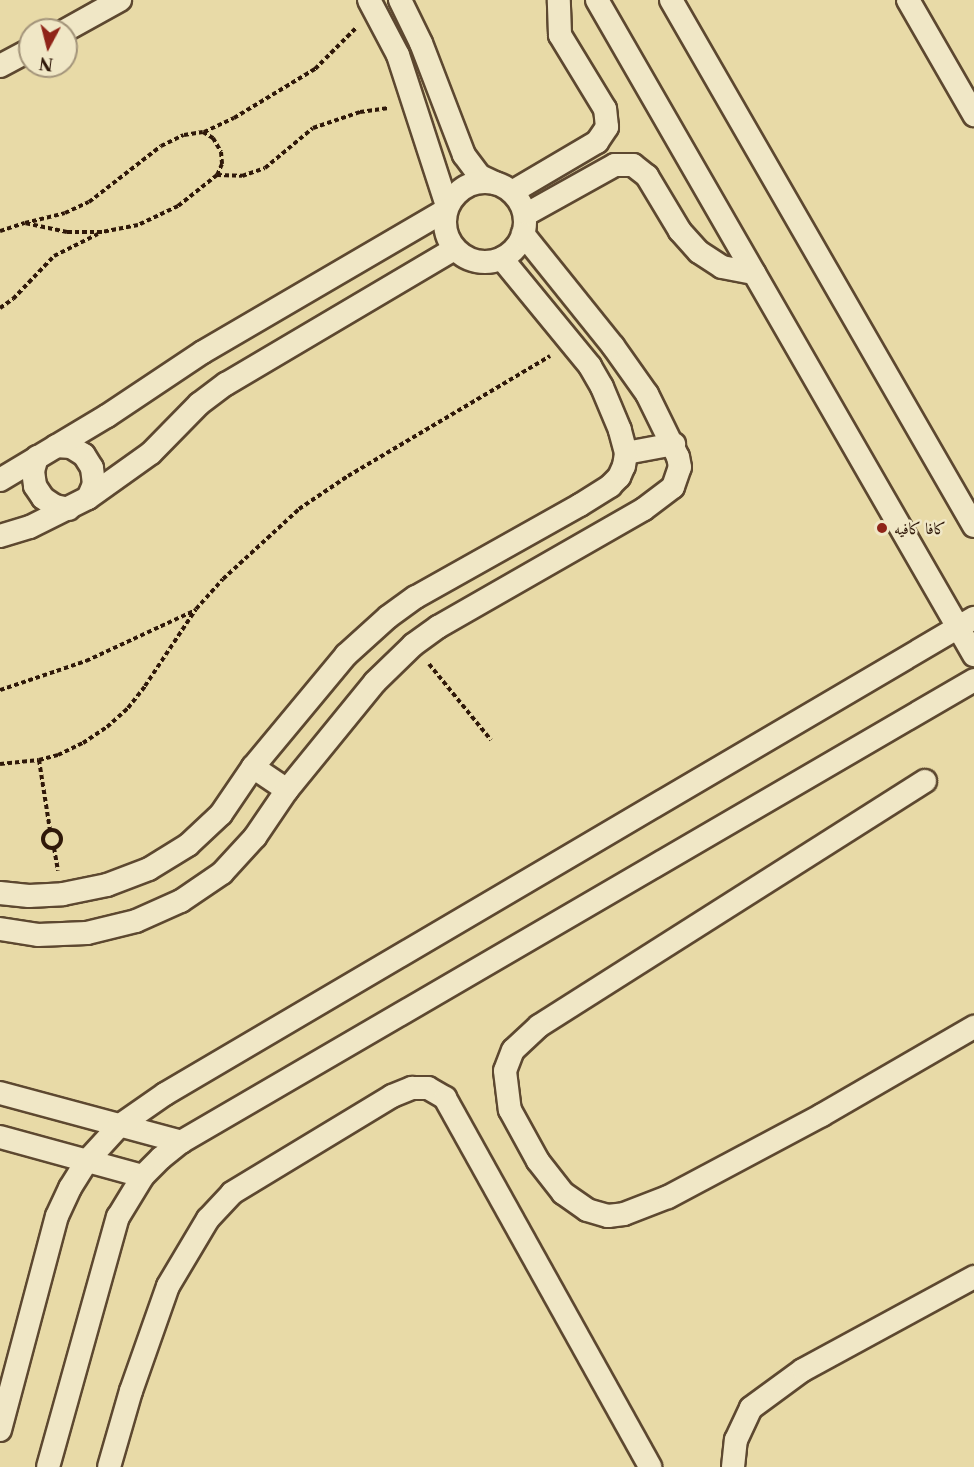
<!DOCTYPE html>
<meta charset="utf-8">
<style>
body{margin:0}
#map{position:relative;width:974px;height:1467px;overflow:hidden;background:#e8daa7;font-family:"Libre Caslon Text",Amiri,serif}
div>[style]{position:absolute}
.path>*{height:4px;margin-top:-2px;transform-origin:0;background:repeating-linear-gradient(90deg,#2f1809 0 4.5px,transparent 0 7.5px)}
.path>.ring{margin:-2px;padding:0;box-sizing:content-box;background:none;border:4px solid #2f1809;border-radius:50%}
.roads{filter:drop-shadow(2px 0 #5d4830) drop-shadow(-2px 0 #5d4830) drop-shadow(0 2px #5d4830) drop-shadow(0 -2px #5d4830)}
.minor>*{height:22px;margin:-11px;padding:0 11px;transform-origin:11px;border-radius:11px;background:#f0e7c6}
.minor>.ring{margin:-11px;padding:0;box-sizing:content-box;background:none;border:22px solid #f0e7c6;border-radius:50%}
.dots>*{width:16px;height:16px;translate:-50% -50%;box-sizing:border-box;border:3px solid #f0e7c6;border-radius:50%}
span{translate:-50% -50%;white-space:nowrap;text-align:center;line-height:1.15;-webkit-text-stroke:5px #f0e7c6;paint-order:stroke}
.poi-label{font-size:16px;color:#2f1809}
.left{translate:0 -50%;text-align:left}
.north{position:absolute;left:18px;top:18px;width:60px;height:60px;box-sizing:border-box;background:#f0e7c6;border:2px solid #a3947a;border-radius:50%;rotate:187deg;font-size:16px;font-weight:700;line-height:24px;text-align:center;color:#2f1809}
.north::after{content:'';display:block;margin:auto;width:21px;height:27px;background:#8f2418;clip-path:polygon(50% 0,100% 100%,50% 72%,0 100%)}
</style>
<div id="map">
<div class="path">
<div style="left:204px;top:132px;width:33px;rotate:-25deg"></div>
<div style="left:234px;top:118px;width:95px;rotate:-31.2deg"></div>
<div style="left:315px;top:69px;width:59px;rotate:-45deg"></div>
<div style="left:217px;top:175px;width:25px;rotate:2deg"></div>
<div style="left:242px;top:176px;width:24px;rotate:-19deg"></div>
<div style="left:265px;top:168px;width:62px;rotate:-39.8deg"></div>
<div style="left:313px;top:128px;width:50px;rotate:-18.8deg"></div>
<div style="left:360px;top:112px;width:29px;rotate:-8deg"></div>
<div style="left:0;top:231px;width:26px;rotate:-18deg"></div>
<div style="left:25px;top:223px;width:41px;rotate:-14deg"></div>
<div style="left:65px;top:213px;width:26px;rotate:-25deg"></div>
<div style="left:89px;top:202px;width:91px;rotate:-37.9deg"></div>
<div style="left:161px;top:146px;width:25px;rotate:-26deg"></div>
<div style="left:184px;top:135px;width:19px;rotate:-9deg"></div>
<div style="left:203px;top:132px;width:12px;rotate:31deg"></div>
<div style="left:213px;top:138px;width:16px;rotate:60deg"></div>
<div style="left:221px;top:152px;width:12px;rotate:85deg"></div>
<div style="left:222px;top:164px;width:12px;rotate:114deg"></div>
<div style="left:217px;top:175px;width:50px;rotate:141.5deg"></div>
<div style="left:178px;top:206px;width:44px;rotate:154.6deg"></div>
<div style="left:138px;top:225px;width:37px;rotate:169deg"></div>
<div style="left:102px;top:232px;width:35px;rotate:180deg"></div>
<div style="left:67px;top:232px;width:43px;rotate:-167.9deg"></div>
<div style="left:0;top:308px;width:16px;rotate:-35deg"></div>
<div style="left:13px;top:299px;width:59px;rotate:-46.4deg"></div>
<div style="left:54px;top:256px;width:49px;rotate:-26.6deg"></div>
<div style="left:429px;top:664px;width:98px;rotate:50.8deg"></div>
<div style="left:0;top:690px;width:91px;rotate:-18.6deg"></div>
<div style="left:86px;top:661px;width:121px;rotate:-24.9deg"></div>
<div style="left:39px;top:760px;width:71px;rotate:81.1deg"></div>
<div style="left:0;top:764px;width:39px;rotate:-6deg"></div>
<div style="left:39px;top:760px;width:20px;rotate:-15deg"></div>
<div style="left:58px;top:755px;width:28px;rotate:-26deg"></div>
<div style="left:83px;top:743px;width:29px;rotate:-34deg"></div>
<div style="left:107px;top:727px;width:28px;rotate:-42deg"></div>
<div style="left:128px;top:708px;width:28px;rotate:-52deg"></div>
<div style="left:145px;top:686px;width:92px;rotate:-56.5deg"></div>
<div style="left:196px;top:609px;width:40px;rotate:-48deg"></div>
<div style="left:223px;top:579px;width:103px;rotate:-42.6deg"></div>
<div style="left:299px;top:509px;width:59px;rotate:-34deg"></div>
<div style="left:348px;top:476px;width:235px;rotate:-30.7deg"></div>
<div class="ring" style="left:43px;top:830px;width:14px;height:14px"></div>
<div style="left:54px;top:848px;width:23px;rotate:80deg"></div>
</div>
<div class="roads">
<div class="minor">
<div style="left:369px;top:0;width:62px;rotate:62.2deg"></div>
<div style="left:398px;top:55px;width:159px;rotate:72deg"></div>
<div style="left:400px;top:0;width:48px;rotate:64deg"></div>
<div style="left:421px;top:43px;width:120px;rotate:69deg"></div>
<div style="left:464px;top:155px;width:26px;rotate:53deg"></div>
<div style="left:480px;top:176px;width:17px;rotate:25deg"></div>
<div style="left:597px;top:0;width:756px;rotate:60.08deg"></div>
<div style="left:671px;top:0;width:607px;rotate:60.06deg"></div>
<div style="left:908px;top:0;width:133px;rotate:60.1deg"></div>
<div style="left:66px;top:30px;width:62px;rotate:-29.1deg"></div>
<div style="left:0;top:66px;width:34px;rotate:-28deg"></div>
<div class="ring" style="left:445px;top:182px;width:58px;height:58px"></div>
<div style="left:512px;top:192px;width:99px;rotate:-30.5deg"></div>
<div style="left:597px;top:142px;width:18px;rotate:-56deg"></div>
<div style="left:607px;top:127px;width:18px;rotate:-96deg"></div>
<div style="left:605px;top:109px;width:87px;rotate:-121.3deg"></div>
<div style="left:560px;top:35px;width:35px;rotate:-92deg"></div>
<div style="left:525px;top:215px;width:103px;rotate:-29.1deg"></div>
<div style="left:615px;top:165px;width:18px"></div>
<div style="left:633px;top:165px;width:18px;rotate:38deg"></div>
<div style="left:647px;top:176px;width:64px;rotate:59deg"></div>
<div style="left:680px;top:231px;width:28px;rotate:48deg"></div>
<div style="left:699px;top:252px;width:27px;rotate:33deg"></div>
<div style="left:722px;top:267px;width:33px;rotate:11deg"></div>
<div style="left:56px;top:446px;width:15px;rotate:4deg"></div>
<div style="left:71px;top:447px;width:15px;rotate:32deg"></div>
<div style="left:84px;top:455px;width:15px;rotate:58deg"></div>
<div style="left:92px;top:468px;width:16px;rotate:83deg"></div>
<div style="left:94px;top:484px;width:15px;rotate:113deg"></div>
<div style="left:626px;top:453px;width:49px;rotate:-10.6deg"></div>
<div style="left:37px;top:457px;width:15px;rotate:106deg"></div>
<div style="left:33px;top:471px;width:15px;rotate:82deg"></div>
<div style="left:35px;top:486px;width:14px;rotate:56deg"></div>
<div style="left:43px;top:498px;width:14px;rotate:34deg"></div>
<div style="left:55px;top:506px;width:14px;rotate:12deg"></div>
<div style="left:0;top:480px;width:125px;rotate:-30.9deg"></div>
<div style="left:107px;top:416px;width:115px;rotate:-33.7deg"></div>
<div style="left:203px;top:352px;width:281px;rotate:-30.3deg"></div>
<div style="left:0;top:536px;width:31px;rotate:-17deg"></div>
<div style="left:30px;top:527px;width:65px;rotate:-26.6deg"></div>
<div style="left:88px;top:498px;width:77px;rotate:-35.5deg"></div>
<div style="left:151px;top:453px;width:69px;rotate:-45.6deg"></div>
<div style="left:199px;top:404px;width:34px;rotate:-37deg"></div>
<div style="left:226px;top:384px;width:265px;rotate:-30.6deg"></div>
<div style="left:253px;top:767px;width:41px;rotate:34.1deg"></div>
<div style="left:925px;top:781px;width:457px;rotate:147.6deg"></div>
<div style="left:539px;top:1026px;width:35px;rotate:137deg"></div>
<div style="left:513px;top:1050px;width:22px;rotate:111deg"></div>
<div style="left:505px;top:1071px;width:39px;rotate:83deg"></div>
<div style="left:510px;top:1110px;width:58px;rotate:61.2deg"></div>
<div style="left:538px;top:1161px;width:41px;rotate:52deg"></div>
<div style="left:563px;top:1193px;width:29px;rotate:35deg"></div>
<div style="left:587px;top:1210px;width:22px;rotate:16deg"></div>
<div style="left:608px;top:1216px;width:16px;rotate:-7deg"></div>
<div style="left:624px;top:1214px;width:47px;rotate:-21.1deg"></div>
<div style="left:668px;top:1197px;width:174px;rotate:-28deg"></div>
<div style="left:822px;top:1115px;width:176px;rotate:-30.1deg"></div>
<div style="left:0;top:893px;width:29px;rotate:6deg"></div>
<div style="left:29px;top:896px;width:34px;rotate:-3deg"></div>
<div style="left:63px;top:894px;width:45px;rotate:-11.6deg"></div>
<div style="left:107px;top:885px;width:45px;rotate:-20.9deg"></div>
<div style="left:149px;top:869px;width:46px;rotate:-31.6deg"></div>
<div style="left:188px;top:845px;width:45px;rotate:-43.2deg"></div>
<div style="left:221px;top:814px;width:57px;rotate:-55.8deg"></div>
<div style="left:253px;top:767px;width:146px;rotate:-50.3deg"></div>
<div style="left:346px;top:655px;width:57px;rotate:-42.1deg"></div>
<div style="left:388px;top:617px;width:34px;rotate:-36deg"></div>
<div style="left:416px;top:597px;width:188px;rotate:-29.3deg"></div>
<div style="left:580px;top:505px;width:36px;rotate:-32deg"></div>
<div style="left:610px;top:486px;width:13px;rotate:-45deg"></div>
<div style="left:619px;top:477px;width:12px;rotate:-66deg"></div>
<div style="left:624px;top:466px;width:13px;rotate:-81deg"></div>
<div style="left:626px;top:453px;width:24px;rotate:-105deg"></div>
<div style="left:620px;top:430px;width:47px;rotate:-112.7deg"></div>
<div style="left:602px;top:387px;width:24px;rotate:-120deg"></div>
<div style="left:590px;top:366px;width:139px;rotate:-129.4deg"></div>
<div style="left:0;top:929px;width:38px;rotate:9deg"></div>
<div style="left:38px;top:935px;width:49px;rotate:-2.3deg"></div>
<div style="left:87px;top:933px;width:50px;rotate:-13.8deg"></div>
<div style="left:136px;top:921px;width:49px;rotate:-24deg"></div>
<div style="left:181px;top:901px;width:50px;rotate:-34.3deg"></div>
<div style="left:222px;top:873px;width:49px;rotate:-47.5deg"></div>
<div style="left:255px;top:837px;width:57px;rotate:-55.8deg"></div>
<div style="left:287px;top:790px;width:139px;rotate:-50.8deg"></div>
<div style="left:375px;top:682px;width:53px;rotate:-44.2deg"></div>
<div style="left:413px;top:645px;width:31px;rotate:-36deg"></div>
<div style="left:438px;top:627px;width:237px;rotate:-29.8deg"></div>
<div style="left:644px;top:509px;width:36px;rotate:-37deg"></div>
<div style="left:673px;top:487px;width:21px;rotate:-71deg"></div>
<div style="left:680px;top:467px;width:10px;rotate:-101deg"></div>
<div style="left:678px;top:457px;width:70px;rotate:-116.2deg"></div>
<div style="left:647px;top:394px;width:59px;rotate:-125.3deg"></div>
<div style="left:613px;top:346px;width:144px;rotate:-128.8deg"></div>
<div style="left:0;top:1093px;width:188px;rotate:15.1deg"></div>
<div style="left:0;top:1137px;width:148px;rotate:15.3deg"></div>
<div style="left:0;top:1430px;width:221px;rotate:-75.1deg"></div>
<div style="left:57px;top:1216px;width:31px;rotate:-65deg"></div>
<div style="left:70px;top:1188px;width:32px;rotate:-58deg"></div>
<div style="left:87px;top:1161px;width:47px;rotate:-47.6deg"></div>
<div style="left:119px;top:1126px;width:56px;rotate:-34.8deg"></div>
<div style="left:165px;top:1094px;width:939px;rotate:-30.47deg"></div>
<div style="left:48px;top:1467px;width:260px;rotate:-74.4deg"></div>
<div style="left:118px;top:1217px;width:48px;rotate:-58.6deg"></div>
<div style="left:143px;top:1176px;width:25px;rotate:-45deg"></div>
<div style="left:161px;top:1158px;width:26px;rotate:-39deg"></div>
<div style="left:181px;top:1142px;width:918px;rotate:-30.22deg"></div>
<div style="left:109px;top:1467px;width:79px;rotate:-73.9deg"></div>
<div style="left:131px;top:1391px;width:111px;rotate:-70.6deg"></div>
<div style="left:168px;top:1286px;width:78px;rotate:-59.2deg"></div>
<div style="left:208px;top:1219px;width:35px;rotate:-47deg"></div>
<div style="left:232px;top:1193px;width:187px;rotate:-31.2deg"></div>
<div style="left:392px;top:1096px;width:22px;rotate:-22deg"></div>
<div style="left:412px;top:1088px;width:16px"></div>
<div style="left:428px;top:1088px;width:20px;rotate:30deg"></div>
<div style="left:445px;top:1098px;width:422px;rotate:60.9deg"></div>
<div style="left:733px;top:1467px;width:27px;rotate:-84deg"></div>
<div style="left:736px;top:1440px;width:35px;rotate:-65deg"></div>
<div style="left:751px;top:1408px;width:64px;rotate:-36.2deg"></div>
<div style="left:803px;top:1370px;width:195px;rotate:-28.5deg"></div>
</div>
</div>
<div class="dots">
<div style="left:882px;top:528px;background:#8f2418"></div>
</div>
<div class="poi-label">
<span class="left" style="left:894px;top:528px">كافا كافيه</span>
</div>
<div class="north">N</div>
</div>
